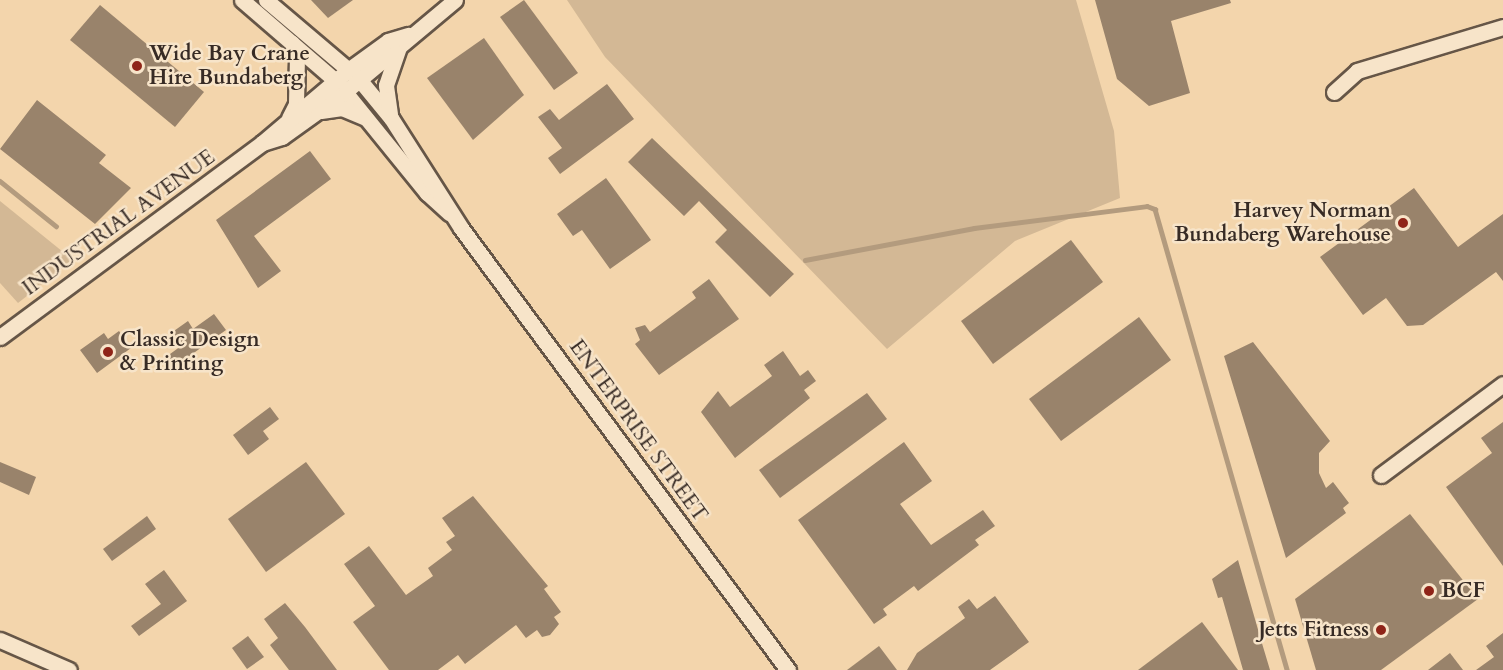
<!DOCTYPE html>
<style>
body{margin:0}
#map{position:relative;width:1503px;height:670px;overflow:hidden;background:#f3d5ac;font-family:Cardo,serif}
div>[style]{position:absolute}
.green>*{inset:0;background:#d3b895}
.stream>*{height:4.5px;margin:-2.25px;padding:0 2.25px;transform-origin:2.25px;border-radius:2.25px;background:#b39b7e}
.building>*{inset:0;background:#99836b}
.roads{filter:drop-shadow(2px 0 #665647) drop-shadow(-2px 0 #665647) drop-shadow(0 2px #665647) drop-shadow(0 -2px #665647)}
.minor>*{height:15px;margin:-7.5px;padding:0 7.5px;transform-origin:7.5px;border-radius:7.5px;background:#f7e4c9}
.dots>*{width:16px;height:16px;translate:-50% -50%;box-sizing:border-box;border:3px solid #f7e4c9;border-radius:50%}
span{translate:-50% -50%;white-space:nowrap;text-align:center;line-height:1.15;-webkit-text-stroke:5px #f7e4c9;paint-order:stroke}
.poi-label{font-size:21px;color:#372b25;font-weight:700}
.left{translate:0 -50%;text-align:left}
.right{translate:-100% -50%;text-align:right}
.street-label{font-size:21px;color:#372b25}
</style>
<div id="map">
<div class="green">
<div style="clip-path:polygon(567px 0,1076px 0,1114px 131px,1120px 198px,1015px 241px,887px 349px,605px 57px)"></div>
<div style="clip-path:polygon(0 201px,73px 260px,18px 303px,0 283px)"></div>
</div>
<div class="stream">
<div style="left:0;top:181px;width:72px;rotate:38.8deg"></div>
<div style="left:805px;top:260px;width:172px;rotate:-10.7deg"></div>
<div style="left:974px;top:228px;width:174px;rotate:-7.2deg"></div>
<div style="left:1147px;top:206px;width:9px;rotate:21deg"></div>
<div style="left:1155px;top:209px;width:480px;rotate:74deg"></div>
</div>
<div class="building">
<div style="clip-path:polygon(311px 0,353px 0,328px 18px)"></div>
<div style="clip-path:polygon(524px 0,578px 73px,554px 90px,500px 17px)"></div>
<div style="clip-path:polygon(1095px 0,1230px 0,1231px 3px,1171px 21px,1190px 93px,1149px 106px,1117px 79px)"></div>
<div style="clip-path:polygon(100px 5px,204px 92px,175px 127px,70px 40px)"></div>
<div style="clip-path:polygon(484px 38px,524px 95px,473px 140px,427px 78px)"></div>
<div style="clip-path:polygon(607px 84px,634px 119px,560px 174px,548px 158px,562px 148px,538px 117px,550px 109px,559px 120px)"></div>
<div style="clip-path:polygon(37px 100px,106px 155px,99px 163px,131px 188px,95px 224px,0 149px)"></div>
<div style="clip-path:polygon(652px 138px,794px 274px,770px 297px,715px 242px,727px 230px,699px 201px,684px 216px,628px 162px)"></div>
<div style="clip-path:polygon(310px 151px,331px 179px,254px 236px,281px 271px,258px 288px,216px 220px)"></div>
<div style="clip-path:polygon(606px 178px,651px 240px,610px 269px,582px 230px,573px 236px,557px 214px)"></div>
<div style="clip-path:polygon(1414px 188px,1458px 247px,1503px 214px,1503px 281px,1496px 272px,1423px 325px,1407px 326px,1386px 298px,1363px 315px,1320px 257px)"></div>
<div style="clip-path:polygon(1071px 240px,1103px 282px,993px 364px,961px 321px)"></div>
<div style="clip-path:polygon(709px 279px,739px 319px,659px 375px,635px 344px,640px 340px,635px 328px,645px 325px,650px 332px,696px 298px,692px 292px)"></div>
<div style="clip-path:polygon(214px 314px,226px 330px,174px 367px,166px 357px,181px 346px,171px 333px,188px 321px,193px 329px)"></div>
<div style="clip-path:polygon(1139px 317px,1171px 360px,1061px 441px,1029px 399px)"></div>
<div style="clip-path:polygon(119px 331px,131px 348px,97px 373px,80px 350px,104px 333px,108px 339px)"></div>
<div style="clip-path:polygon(1253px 342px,1330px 441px,1319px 453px,1319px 473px,1326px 488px,1333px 482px,1349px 503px,1343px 508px,1346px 513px,1286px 558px,1224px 356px)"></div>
<div style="clip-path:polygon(783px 351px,800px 376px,808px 370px,816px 381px,804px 390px,810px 398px,735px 458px,701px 412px,718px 391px,730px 407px,772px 376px,764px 365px)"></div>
<div style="clip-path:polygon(867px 393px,887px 419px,780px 498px,759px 470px)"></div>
<div style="clip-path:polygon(270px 407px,279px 419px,263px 431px,269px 439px,248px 455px,233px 435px)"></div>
<div style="clip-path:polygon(1503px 422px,1503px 566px,1446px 487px,1492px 453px,1481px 438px)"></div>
<div style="clip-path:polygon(904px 442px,932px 481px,900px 504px,931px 545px,983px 510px,995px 526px,975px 540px,979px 545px,918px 591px,914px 586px,883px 609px,887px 615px,874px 624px,798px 520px)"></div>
<div style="clip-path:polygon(0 462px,36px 477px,29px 495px,0 482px)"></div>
<div style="clip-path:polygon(306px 462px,345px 514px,266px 572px,228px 519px)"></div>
<div style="clip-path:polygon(473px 496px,548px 586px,544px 589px,561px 612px,554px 617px,559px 624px,550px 635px,542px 637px,537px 630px,526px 638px,516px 625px,465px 664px,458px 655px,438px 670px,389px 670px,353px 622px,375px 606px,344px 564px,369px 546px,406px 595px,433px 576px,428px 568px,452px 550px,446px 542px,455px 536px,442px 518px)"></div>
<div style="clip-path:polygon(1410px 514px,1478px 599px,1381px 670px,1316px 670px,1295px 599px)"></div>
<div style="clip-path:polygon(147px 516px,156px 529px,112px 561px,103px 549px)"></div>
<div style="clip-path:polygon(1238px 560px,1261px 640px,1270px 670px,1243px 670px,1222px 597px,1218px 598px,1212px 579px)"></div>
<div style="clip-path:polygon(164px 570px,187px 601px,139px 636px,131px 626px,161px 604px,145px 584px)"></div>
<div style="clip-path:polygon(995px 596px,1029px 642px,990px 670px,907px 670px,917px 653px,965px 618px,958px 607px,969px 599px,977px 609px)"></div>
<div style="clip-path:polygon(285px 603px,305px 627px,337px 670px,289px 670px,270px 645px,278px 638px,264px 619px)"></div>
<div style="clip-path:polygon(1202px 622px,1238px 670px,1138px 670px)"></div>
<div style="clip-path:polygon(1503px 633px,1503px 670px,1476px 670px,1494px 657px,1486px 646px)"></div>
<div style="clip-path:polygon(248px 636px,264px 657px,247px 669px,232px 648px)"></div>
<div style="clip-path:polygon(879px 646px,897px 670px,847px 670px)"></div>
<div style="clip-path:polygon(1450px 653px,1463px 670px,1428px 670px)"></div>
</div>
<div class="roads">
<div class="minor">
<div style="left:242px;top:0;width:125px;rotate:40.8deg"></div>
<div style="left:337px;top:82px;width:143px;rotate:51deg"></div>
<div style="left:427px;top:193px;width:30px;rotate:42deg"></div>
<div style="left:266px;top:0;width:121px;rotate:40.3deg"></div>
<div style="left:358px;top:78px;width:52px;rotate:50.5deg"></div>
<div style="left:391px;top:118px;width:130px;rotate:57.5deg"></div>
<div style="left:461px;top:228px;width:550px;rotate:53.51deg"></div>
<div style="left:1334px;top:92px;width:31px;rotate:-42deg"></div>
<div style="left:1357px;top:71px;width:152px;rotate:-16.8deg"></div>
<div style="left:321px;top:111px;width:21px;rotate:-8deg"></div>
<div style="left:342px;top:108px;width:26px;rotate:23deg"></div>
<div style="left:390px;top:114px;width:29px;rotate:-98deg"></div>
<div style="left:386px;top:85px;width:39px;rotate:-71deg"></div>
<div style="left:289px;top:118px;width:16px;rotate:-63deg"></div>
<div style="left:296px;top:104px;width:48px;rotate:-88.8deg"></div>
<div style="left:297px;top:56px;width:14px;rotate:-111deg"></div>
<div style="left:262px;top:143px;width:21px;rotate:-17deg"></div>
<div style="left:282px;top:137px;width:79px;rotate:-35.7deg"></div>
<div style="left:346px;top:91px;width:142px;rotate:-39.9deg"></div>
<div style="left:0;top:337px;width:326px;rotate:-36.5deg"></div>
<div style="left:262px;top:143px;width:113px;rotate:-40.3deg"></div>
<div style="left:348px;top:70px;width:49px;rotate:-35.9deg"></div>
<div style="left:388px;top:41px;width:21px;rotate:-17deg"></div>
<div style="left:1381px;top:475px;width:152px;rotate:-36.7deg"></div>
<div style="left:0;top:640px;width:75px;rotate:23.5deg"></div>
</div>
</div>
<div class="dots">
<div style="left:137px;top:66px;background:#8f2418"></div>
<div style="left:1403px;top:223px;background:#8f2418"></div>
<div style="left:108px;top:352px;background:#8f2418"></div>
<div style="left:1429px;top:591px;background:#8f2418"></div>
<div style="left:1381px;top:630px;background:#8f2418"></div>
</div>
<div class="poi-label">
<span class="left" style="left:149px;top:66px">Wide Bay Crane<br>Hire Bundaberg</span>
<span class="right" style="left:1391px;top:223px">Harvey Norman<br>Bundaberg Warehouse</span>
<span class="left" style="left:120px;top:352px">Classic Design<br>&amp; Printing</span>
<span class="left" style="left:1441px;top:591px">BCF</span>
<span class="right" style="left:1369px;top:630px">Jetts Fitness</span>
</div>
<div class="street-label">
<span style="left:119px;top:223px;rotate:-36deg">INDUSTRIAL AVENUE</span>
<span style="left:638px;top:431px;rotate:54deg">ENTERPRISE STREET</span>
</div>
</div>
